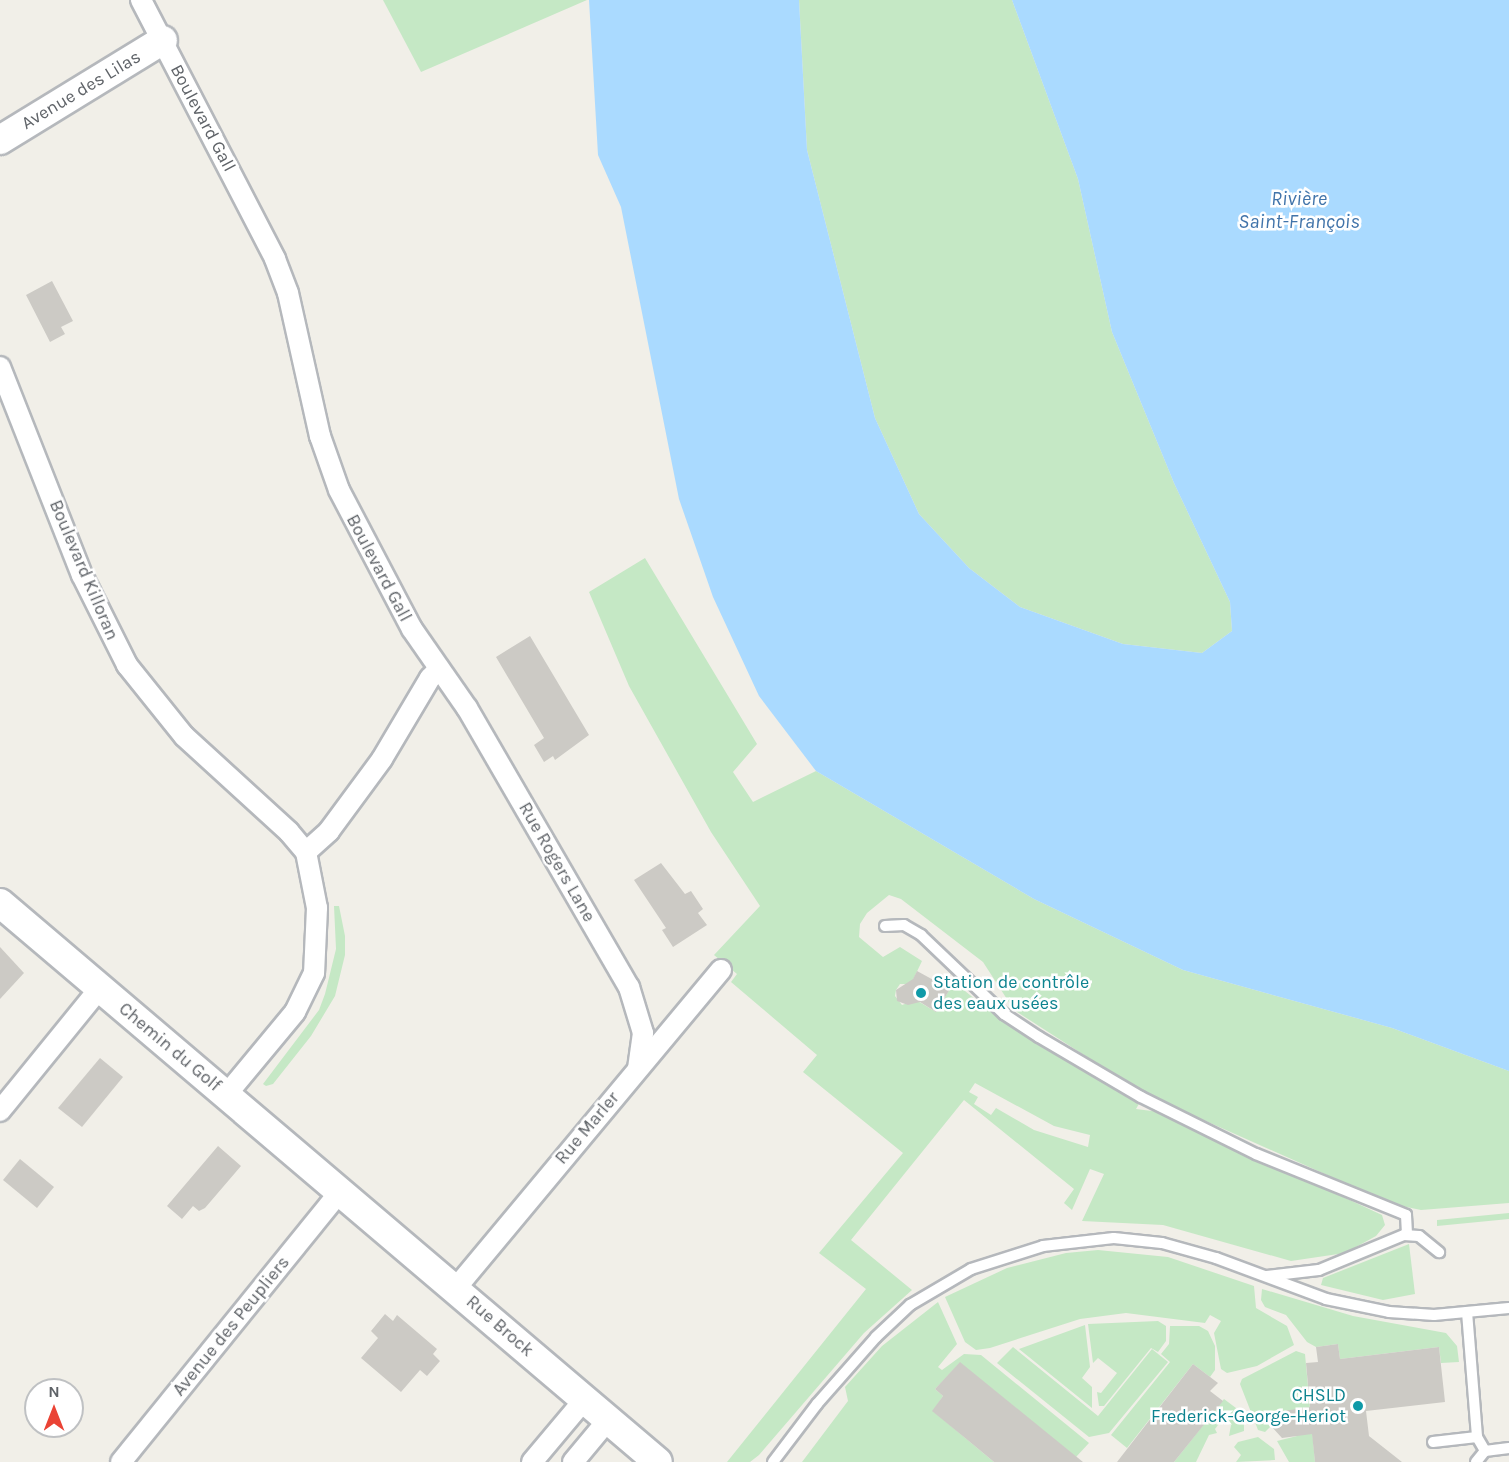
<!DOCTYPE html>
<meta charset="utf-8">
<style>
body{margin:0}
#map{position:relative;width:1509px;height:1462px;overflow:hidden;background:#f1efe8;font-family:Karla,sans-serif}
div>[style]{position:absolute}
.green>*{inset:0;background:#c5e8c5}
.water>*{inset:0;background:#aadaff}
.building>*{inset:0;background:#cccac5}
.roads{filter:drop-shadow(2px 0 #b5b8bc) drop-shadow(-2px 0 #b5b8bc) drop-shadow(0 2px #b5b8bc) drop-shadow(0 -2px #b5b8bc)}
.lane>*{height:10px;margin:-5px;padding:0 5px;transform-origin:5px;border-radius:5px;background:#fff}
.street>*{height:20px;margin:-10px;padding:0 10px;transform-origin:10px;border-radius:10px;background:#fff}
.secondary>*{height:28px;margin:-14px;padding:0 14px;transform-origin:14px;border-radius:14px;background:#fff}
.dots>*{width:16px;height:16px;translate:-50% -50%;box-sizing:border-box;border:3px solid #fff;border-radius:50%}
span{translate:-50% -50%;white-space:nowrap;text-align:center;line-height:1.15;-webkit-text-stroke:5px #fff;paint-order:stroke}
.street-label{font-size:18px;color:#5f6368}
.culture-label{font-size:18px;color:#0d838f}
.left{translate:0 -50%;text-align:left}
.right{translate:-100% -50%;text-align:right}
.water-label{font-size:20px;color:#4174aa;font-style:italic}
.north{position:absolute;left:24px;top:1378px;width:60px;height:60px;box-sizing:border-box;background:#fff;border:2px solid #bfc1c3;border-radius:50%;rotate:0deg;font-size:16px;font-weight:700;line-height:24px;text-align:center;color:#5f6368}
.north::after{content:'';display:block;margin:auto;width:21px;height:27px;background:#ea4335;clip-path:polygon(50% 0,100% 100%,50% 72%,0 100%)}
</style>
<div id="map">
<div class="green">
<div style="clip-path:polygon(383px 0,587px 0,421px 72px)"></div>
<div style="clip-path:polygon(799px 0,1012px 0,1078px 179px,1112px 332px,1174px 483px,1230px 602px,1232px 631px,1202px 653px,1123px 644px,1020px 607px,969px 568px,919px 514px,875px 418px,807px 150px)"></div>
<div style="clip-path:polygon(evenodd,645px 558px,757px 744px,733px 772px,753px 802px,816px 771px,1034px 899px,1183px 970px,1392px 1028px,1509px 1071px,1509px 1203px,1421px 1210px,1392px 1204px,1143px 1093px,1014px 1010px,983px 962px,901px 899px,889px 895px,867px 913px,860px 924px,859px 937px,883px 957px,900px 947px,922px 961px,911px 984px,900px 984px,896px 990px,895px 996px,902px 1005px,916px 1000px,936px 1012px,954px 982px,1003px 1022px,1140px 1102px,1136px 1109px,1160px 1112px,1382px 1215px,1385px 1225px,1376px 1236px,1345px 1253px,1291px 1261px,1163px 1225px,1082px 1221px,1104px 1174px,1090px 1169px,1072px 1210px,1064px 1203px,1074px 1189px,964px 1100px,851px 1240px,912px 1290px,864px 1333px,759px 1455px,750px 1462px,727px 1462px,866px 1289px,819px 1253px,903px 1153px,803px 1072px,817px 1055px,731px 982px,737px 974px,714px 955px,760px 906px,711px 832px,629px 686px,589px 592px,645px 558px,975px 1083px,1054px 1126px,1090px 1135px,1088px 1147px,1034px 1130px,996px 1108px,991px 1115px,974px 1104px,978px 1097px,969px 1092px,975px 1083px)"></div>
<div style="clip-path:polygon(334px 906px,339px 906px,345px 936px,345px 955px,335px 996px,311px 1036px,273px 1084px,266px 1086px,263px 1084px,319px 1010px,325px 994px,336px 949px)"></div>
<div style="clip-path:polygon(1509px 1213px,1509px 1219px,1437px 1226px,1437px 1220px)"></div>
<div style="clip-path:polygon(1409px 1244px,1415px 1294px,1383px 1300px,1321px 1285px,1323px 1278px)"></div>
<div style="clip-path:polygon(1098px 1250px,1168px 1257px,1254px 1286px,1256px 1308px,1287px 1326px,1294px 1345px,1257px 1366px,1227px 1373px,1221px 1369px,1214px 1333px,1221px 1321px,1210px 1315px,1205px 1323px,1126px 1313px,1080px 1319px,990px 1348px,976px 1350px,965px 1342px,945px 1297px,1007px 1268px,1066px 1253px)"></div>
<div style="clip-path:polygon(1262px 1289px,1353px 1316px,1446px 1333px,1457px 1346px,1459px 1362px,1441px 1363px,1439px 1347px,1340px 1359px,1338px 1344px,1316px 1347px,1307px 1342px,1286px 1315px,1265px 1307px,1261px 1300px)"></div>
<div style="clip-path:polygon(938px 1302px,957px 1344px,938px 1367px,942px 1370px,964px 1354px,981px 1355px,1089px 1443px,1076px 1457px,960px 1363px,935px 1389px,943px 1396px,933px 1411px,994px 1462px,802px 1462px,848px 1401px,845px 1387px,882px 1346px)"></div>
<div style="clip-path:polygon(1158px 1321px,1166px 1326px,1166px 1341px,1158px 1352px,1151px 1348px,1104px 1406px,1099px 1406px,1097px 1392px,1101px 1393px,1117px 1373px,1098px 1358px,1093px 1363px,1088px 1324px)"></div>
<div style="clip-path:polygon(1085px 1325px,1090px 1367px,1082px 1378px,1092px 1387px,1092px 1408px,1019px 1349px)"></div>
<div style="clip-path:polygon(1170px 1326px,1199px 1326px,1208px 1331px,1215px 1346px,1215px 1370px,1210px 1377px,1193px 1364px,1127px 1448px,1111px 1435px,1170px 1362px,1161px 1354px,1169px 1344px)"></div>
<div style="clip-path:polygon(1013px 1347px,1098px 1416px,1152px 1349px,1168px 1362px,1109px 1433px,1089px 1437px,997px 1363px)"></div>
<div style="clip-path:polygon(1296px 1351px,1305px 1354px,1315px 1462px,1289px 1462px,1277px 1441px,1297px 1436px,1271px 1426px,1265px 1432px,1258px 1430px,1240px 1384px,1242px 1379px)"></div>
<div style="clip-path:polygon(1224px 1399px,1244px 1414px,1244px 1431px,1229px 1436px,1231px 1425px,1221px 1421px,1215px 1429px,1217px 1433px,1209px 1435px,1196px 1462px,1174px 1462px)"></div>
<div style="clip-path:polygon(1258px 1437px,1274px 1449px,1275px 1460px,1236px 1462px,1241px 1455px,1234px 1447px,1238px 1442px)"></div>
</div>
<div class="water">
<div style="clip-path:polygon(589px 0,799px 0,807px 150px,875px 418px,919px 514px,969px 568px,1020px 607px,1123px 644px,1202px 653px,1232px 631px,1230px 602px,1174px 483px,1112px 332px,1078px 179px,1012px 0,1509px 0,1509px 1071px,1392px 1028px,1183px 970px,1034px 899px,816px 771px,759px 696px,713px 597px,679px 499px,621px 207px,598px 155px)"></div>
</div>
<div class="building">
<div style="clip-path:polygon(52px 281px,73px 321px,61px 327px,65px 334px,50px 342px,26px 295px)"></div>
<div style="clip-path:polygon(530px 636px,589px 735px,555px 760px,553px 756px,544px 762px,534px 745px,544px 738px,496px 657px)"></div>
<div style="clip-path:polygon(661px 863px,685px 894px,691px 891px,703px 909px,698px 913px,707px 925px,673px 947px,662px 930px,666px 928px,634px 880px)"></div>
<div style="clip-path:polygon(0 947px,24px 973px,0 999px)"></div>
<div style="clip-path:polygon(917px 971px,950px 989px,936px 1012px,920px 1002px,908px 1005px,897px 1001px,896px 990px,913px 979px)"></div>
<div style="clip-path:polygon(100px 1058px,123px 1077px,82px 1127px,58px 1108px)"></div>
<div style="clip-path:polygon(218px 1146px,241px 1166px,205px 1208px,199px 1211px,193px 1206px,182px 1219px,167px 1206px)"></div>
<div style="clip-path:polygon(20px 1159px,54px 1187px,37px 1208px,3px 1180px)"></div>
<div style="clip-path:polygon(385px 1314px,393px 1321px,397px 1315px,437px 1349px,433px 1354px,440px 1361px,427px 1376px,420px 1370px,401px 1392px,361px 1358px,378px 1338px,371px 1331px)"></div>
<div style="clip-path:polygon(1338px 1344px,1340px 1359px,1439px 1347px,1445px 1402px,1366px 1411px,1369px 1436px,1402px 1462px,1315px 1462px,1312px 1434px,1282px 1438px,1271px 1426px,1277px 1412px,1310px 1407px,1306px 1363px,1318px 1362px,1316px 1347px)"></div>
<div style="clip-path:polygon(960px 1362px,1083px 1462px,994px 1462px,970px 1442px,932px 1411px,943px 1396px,935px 1389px)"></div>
<div style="clip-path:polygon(1193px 1364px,1218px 1383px,1210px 1391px,1223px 1401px,1174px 1462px,1117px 1462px)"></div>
</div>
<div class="roads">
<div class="lane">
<div style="left:885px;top:926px;width:19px;rotate:-3deg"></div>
<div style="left:904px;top:925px;width:20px;rotate:30deg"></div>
<div style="left:921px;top:935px;width:115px;rotate:43.6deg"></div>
<div style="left:1004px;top:1014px;width:42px;rotate:33.3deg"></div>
<div style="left:1039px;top:1037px;width:118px;rotate:30.5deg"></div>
<div style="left:1141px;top:1097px;width:128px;rotate:26.4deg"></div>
<div style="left:1256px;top:1154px;width:162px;rotate:22.1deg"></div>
<div style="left:1406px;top:1215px;width:20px;rotate:87deg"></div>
<div style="left:1267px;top:1276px;width:52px;rotate:-6.6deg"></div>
<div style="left:1319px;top:1270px;width:92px;rotate:-22.4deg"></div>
<div style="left:1404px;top:1235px;width:15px;rotate:4deg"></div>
<div style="left:1419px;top:1236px;width:26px;rotate:39deg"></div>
<div style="left:1467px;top:1312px;width:125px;rotate:85.4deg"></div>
<div style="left:1433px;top:1442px;width:44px;rotate:-6.5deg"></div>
<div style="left:1477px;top:1437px;width:16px;rotate:60deg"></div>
<div style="left:773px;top:1462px;width:73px;rotate:-52.8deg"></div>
<div style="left:817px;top:1404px;width:89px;rotate:-48.6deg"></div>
<div style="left:876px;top:1337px;width:47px;rotate:-43.3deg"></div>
<div style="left:910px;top:1305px;width:71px;rotate:-30.5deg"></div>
<div style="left:971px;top:1269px;width:76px;rotate:-17.7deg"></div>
<div style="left:1043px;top:1246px;width:71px;rotate:-6.4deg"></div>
<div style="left:1114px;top:1238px;width:48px;rotate:5.9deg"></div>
<div style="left:1162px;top:1243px;width:56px;rotate:15.5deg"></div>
<div style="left:1216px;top:1258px;width:117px;rotate:20.4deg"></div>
<div style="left:1326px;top:1299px;width:64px;rotate:11.7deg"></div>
<div style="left:1389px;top:1312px;width:45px;rotate:3.8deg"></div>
<div style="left:1434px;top:1315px;width:75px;rotate:-5.3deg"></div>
<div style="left:1476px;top:1462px;width:14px;rotate:-51deg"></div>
<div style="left:1485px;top:1451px;width:24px;rotate:-7deg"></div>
</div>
<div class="street">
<div style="left:141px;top:0;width:292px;rotate:62.6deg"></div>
<div style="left:275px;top:259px;width:36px;rotate:69deg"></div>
<div style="left:288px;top:293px;width:147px;rotate:77.4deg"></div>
<div style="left:320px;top:436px;width:57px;rotate:70.6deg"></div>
<div style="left:339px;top:490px;width:157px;rotate:62.3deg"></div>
<div style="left:412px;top:629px;width:96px;rotate:55.2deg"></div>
<div style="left:467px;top:708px;width:323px;rotate:59.9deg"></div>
<div style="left:629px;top:987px;width:48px;rotate:73.1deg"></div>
<div style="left:643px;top:1033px;width:34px;rotate:98deg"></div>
<div style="left:0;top:367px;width:224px;rotate:68.5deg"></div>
<div style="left:82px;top:575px;width:101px;rotate:63.4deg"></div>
<div style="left:127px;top:665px;width:91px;rotate:51.2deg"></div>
<div style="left:184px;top:736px;width:142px;rotate:42.4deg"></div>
<div style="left:289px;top:832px;width:26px;rotate:50deg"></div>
<div style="left:306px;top:852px;width:57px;rotate:78.9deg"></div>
<div style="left:317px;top:908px;width:65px;rotate:92.6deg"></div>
<div style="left:314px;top:973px;width:43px;rotate:116deg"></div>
<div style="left:295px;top:1012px;width:108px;rotate:129.7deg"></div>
<div style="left:306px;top:852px;width:31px;rotate:-42deg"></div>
<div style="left:329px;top:831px;width:89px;rotate:-53.6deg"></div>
<div style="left:382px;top:759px;width:94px;rotate:-59.3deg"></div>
<div style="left:430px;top:678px;width:13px;rotate:-45deg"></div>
<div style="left:0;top:1111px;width:159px;rotate:-50.9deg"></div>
<div style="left:456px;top:1288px;width:414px;rotate:-50.2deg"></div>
<div style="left:121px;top:1462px;width:350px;rotate:-51deg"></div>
<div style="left:532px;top:1462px;width:81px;rotate:-50deg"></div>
<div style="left:573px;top:1462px;width:55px;rotate:-50.2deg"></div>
</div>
<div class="secondary">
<div style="left:0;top:140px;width:191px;rotate:-31.5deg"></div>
<div style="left:0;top:903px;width:863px;rotate:40.35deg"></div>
</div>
</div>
<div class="dots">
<div style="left:921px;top:993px;background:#0f9aa8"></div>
<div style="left:1358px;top:1406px;background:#0f9aa8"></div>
</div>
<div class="street-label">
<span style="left:81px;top:90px;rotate:-31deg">Avenue des Lilas</span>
<span style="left:203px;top:118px;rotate:62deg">Boulevard Gall</span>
<span style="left:379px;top:568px;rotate:62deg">Boulevard Gall</span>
<span style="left:84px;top:570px;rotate:67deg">Boulevard Killoran</span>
<span style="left:557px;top:862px;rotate:60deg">Rue Rogers Lane</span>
<span style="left:170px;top:1047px;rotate:40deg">Chemin du Golf</span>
<span style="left:587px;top:1128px;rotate:-50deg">Rue Marler</span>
<span style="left:231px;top:1326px;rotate:-51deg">Avenue des Peupliers</span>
<span style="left:500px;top:1326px;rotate:41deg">Rue Brock</span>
</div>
<div class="culture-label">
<span class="left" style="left:933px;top:993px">Station de contrôle<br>des eaux usées</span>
<span class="right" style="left:1346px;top:1406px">CHSLD<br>Frederick-George-Heriot</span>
</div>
<div class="water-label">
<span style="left:1299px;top:210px">Rivière<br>Saint-François</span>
</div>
<div class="north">N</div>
</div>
